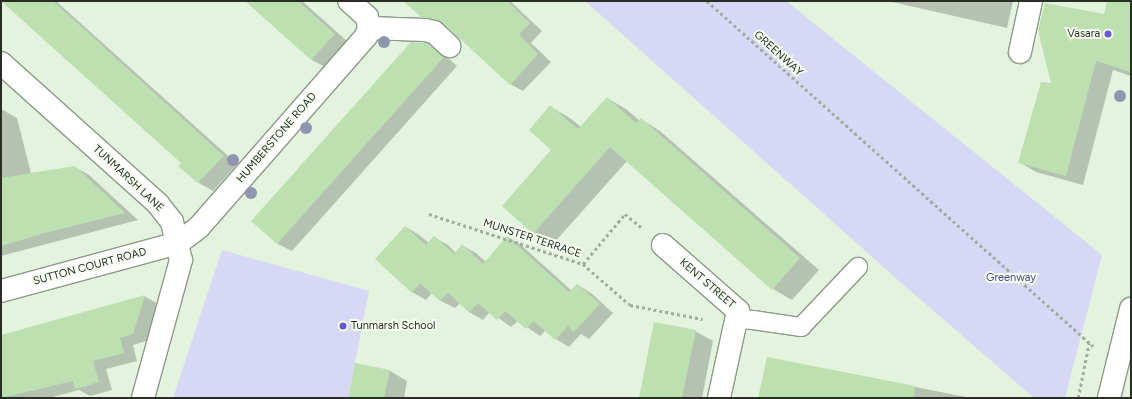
<!DOCTYPE html>
<style>
body{margin:0}
#map{position:relative;width:1132px;height:399px;overflow:hidden;background:#e3f3de;font-family:Figtree,sans-serif}
div>[style]{position:absolute}
.green>*{inset:0;background:#d6d8f6}
.shadow>*{inset:0;background:#0003}
.building>*{inset:0;background:#bce0af}
.path>*{height:2.5px;margin-top:-1.25px;transform-origin:0;background:repeating-linear-gradient(90deg,#a0ad9d 0 3px,transparent 0 6px)}
.roads{filter:drop-shadow(1px 0 #8c9a87) drop-shadow(-1px 0 #8c9a87) drop-shadow(0 1px #8c9a87) drop-shadow(0 -1px #8c9a87)}
.lane>*{height:18px;margin:-9px;padding:0 9px;transform-origin:9px;border-radius:9px;background:#fff}
.street>*{height:22px;margin:-11px;padding:0 11px;transform-origin:11px;border-radius:11px;background:#fff}
.primary>*{height:22px;margin:-11px;padding:0 11px;transform-origin:11px;border-radius:11px;background:#fff}
.trees>*{width:12px;height:12px;margin:-6px;border-radius:50%;background:#8f94af}
.dots>*{width:11px;height:11px;translate:-50% -50%;box-sizing:border-box;border:2px solid #f5fef1;border-radius:50%}
span{translate:-50% -50%;white-space:nowrap;text-align:center;line-height:1.15;-webkit-text-stroke:4px #f5fef1;paint-order:stroke}
.poi-label{font-size:11px;color:#282e26}
.right{translate:-100% -50%;text-align:right}
.left{translate:0 -50%;text-align:left}
.street-label{font-size:11px;color:#282e26}
.park-label{font-size:11px;color:#4a4788}
.frame{position:absolute;inset:0;border:2px solid #282e26;pointer-events:none}
</style>
<div id="map">
<div class="green">
<div style="clip-path:polygon(585px 1px,786px 1px,1102px 255px,1065px 398px,1034px 398px,898px 280px)"></div>
<div style="clip-path:polygon(222px 250px,369px 291px,348px 398px,173px 398px)"></div>
</div>
<div class="shadow">
<div style="clip-path:polygon(2px 1px,56px 1px,237px 164px,213px 191px,199px 183px,180px 165px,182px 163px)"></div>
<div style="clip-path:polygon(246px 1px,302px 1px,348px 42px,325px 67px,312px 60px)"></div>
<div style="clip-path:polygon(404px 1px,510px 1px,542px 31px,531px 43px,551px 62px,523px 91px,510px 84px,448px 26px,435px 24px,422px 17px)"></div>
<div style="clip-path:polygon(888px 1px,1013px 1px,1007px 28px)"></div>
<div style="clip-path:polygon(1108px 1px,1131px 1px,1131px 76px,1113px 70px,1083px 185px,1036px 172px,1019px 162px,1052px 84px,1105px 15px)"></div>
<div style="clip-path:polygon(428px 44px,442px 53px,457px 66px,292px 251px,278px 244px,253px 221px)"></div>
<div style="clip-path:polygon(607px 98px,626px 109px,640px 121px,641px 119px,660px 131px,819px 270px,792px 300px,773px 289px,627px 161px,553px 244px,534px 233px,504px 206px,553px 150px,551px 107px,570px 118px,581px 127px)"></div>
<div style="clip-path:polygon(3px 110px,17px 118px,31px 173px,75px 167px,89px 175px,138px 220px,1px 256px,1px 111px)"></div>
<div style="clip-path:polygon(406px 227px,419px 235px,429px 243px,434px 237px,448px 245px,456px 253px,463px 246px,476px 253px,486px 262px,508px 237px,521px 245px,572px 291px,578px 285px,591px 293px,613px 313px,589px 339px,581px 334px,569px 347px,556px 339px,546px 330px,540px 336px,518px 321px,511px 327px,490px 312px,483px 320px,469px 312px,460px 303px,455px 308px,441px 301px,432px 293px,426px 300px,412px 292px)"></div>
<div style="clip-path:polygon(144px 296px,158px 304px,146px 341px,133px 345px,137px 361px,106px 369px,112px 390px,90px 396px,79px 390px,49px 398px,1px 398px,1px 336px)"></div>
<div style="clip-path:polygon(695px 331px,713px 341px,702px 398px,640px 398px)"></div>
<div style="clip-path:polygon(768px 358px,971px 398px,759px 398px)"></div>
<div style="clip-path:polygon(390px 371px,407px 381px,404px 398px,349px 398px)"></div>
</div>
<div class="building">
<div style="clip-path:polygon(1px 1px,53px 1px,224px 156px,198px 183px,178px 166px,181px 163px)"></div>
<div style="clip-path:polygon(245px 1px,298px 1px,335px 34px,311px 60px)"></div>
<div style="clip-path:polygon(403px 1px,507px 1px,530px 23px,519px 35px,538px 54px,510px 85px,443px 23px,437px 20px,421px 17px)"></div>
<div style="clip-path:polygon(1107px 1px,1131px 1px,1131px 72px,1096px 61px,1066px 176px,1018px 163px,1041px 82px,1051px 83px,1038px 30px,1045px 3px,1104px 14px)"></div>
<div style="clip-path:polygon(411px 42px,428px 43px,444px 57px,277px 244px,251px 221px)"></div>
<div style="clip-path:polygon(607px 97px,636px 123px,641px 118px,800px 258px,772px 290px,610px 147px,533px 234px,502px 206px,551px 150px,529px 130px,550px 105px,578px 129px)"></div>
<div style="clip-path:polygon(75px 166px,125px 213px,45px 233px,1px 246px,1px 178px)"></div>
<div style="clip-path:polygon(405px 226px,426px 245px,434px 236px,454px 254px,462px 244px,483px 264px,507px 236px,569px 292px,577px 284px,600px 304px,574px 332px,568px 326px,555px 340px,534px 321px,526px 329px,505px 311px,497px 320px,478px 303px,469px 312px,448px 293px,440px 301px,420px 283px,412px 293px,375px 259px)"></div>
<div style="clip-path:polygon(145px 295px,133px 334px,120px 338px,124px 353px,93px 361px,99px 382px,75px 389px,73px 381px,1px 398px,1px 335px)"></div>
<div style="clip-path:polygon(654px 322px,696px 330px,682px 398px,639px 398px)"></div>
<div style="clip-path:polygon(767px 357px,915px 386px,914px 398px,758px 398px)"></div>
<div style="clip-path:polygon(355px 363px,390px 370px,384px 398px,348px 398px)"></div>
</div>
<div class="path">
<div style="left:707px;top:1px;width:518px;rotate:41.79deg"></div>
<div style="left:429px;top:214px;width:162px;rotate:18deg"></div>
<div style="left:583px;top:264px;width:62px;rotate:41.1deg"></div>
<div style="left:630px;top:305px;width:74px;rotate:10.9deg"></div>
<div style="left:583px;top:264px;width:65px;rotate:-50deg"></div>
<div style="left:625px;top:214px;width:22px;rotate:39deg"></div>
<div style="left:1078px;top:398px;width:56px;rotate:-78.7deg"></div>
</div>
<div class="roads">
<div class="lane">
<div style="left:736px;top:319px;width:17px;rotate:3deg"></div>
<div style="left:753px;top:320px;width:49px;rotate:8.3deg"></div>
<div style="left:801px;top:327px;width:83px;rotate:-46.5deg"></div>
</div>
<div class="street">
<div style="left:369px;top:28px;width:56px;rotate:2deg"></div>
<div style="left:425px;top:30px;width:9px;rotate:13deg"></div>
<div style="left:434px;top:32px;width:21px;rotate:43deg"></div>
<div style="left:1020px;top:52px;width:52px;rotate:-77.8deg"></div>
<div style="left:1px;top:63px;width:211px;rotate:41.9deg"></div>
<div style="left:158px;top:204px;width:23px;rotate:52deg"></div>
<div style="left:172px;top:222px;width:39px;rotate:77deg"></div>
<div style="left:181px;top:260px;width:143px;rotate:105.4deg"></div>
<div style="left:663px;top:245px;width:100px;rotate:41.3deg"></div>
<div style="left:738px;top:311px;width:89px;rotate:102.3deg"></div>
<div style="left:1px;top:291px;width:183px;rotate:-15.2deg"></div>
<div style="left:178px;top:243px;width:26px;rotate:-37deg"></div>
<div style="left:199px;top:227px;width:254px;rotate:-48.8deg"></div>
<div style="left:366px;top:36px;width:9px;rotate:-69deg"></div>
<div style="left:369px;top:28px;width:11px;rotate:-100deg"></div>
<div style="left:367px;top:17px;width:24px;rotate:-138deg"></div>
</div>
<div class="primary">
<div style="left:1109px;top:398px;width:92px;rotate:-76.1deg"></div>
</div>
</div>
<div class="trees">
<div style="left:384px;top:42px"></div>
<div style="left:1120px;top:96px"></div>
<div style="left:306px;top:128px"></div>
<div style="left:233px;top:160px"></div>
<div style="left:251px;top:193px"></div>
</div>
<div class="dots">
<div style="left:1108px;top:34px;background:#6659d3"></div>
<div style="left:343px;top:326px;background:#6659d3"></div>
</div>
<div class="poi-label">
<span class="right" style="left:1100px;top:34px">Vasara</span>
<span class="left" style="left:351px;top:326px">Tunmarsh School</span>
</div>
<div class="street-label">
<span style="left:778px;top:54px;rotate:42deg">GREENWAY</span>
<span style="left:277px;top:138px;rotate:-49deg">HUMBERSTONE ROAD</span>
<span style="left:128px;top:179px;rotate:43deg">TUNMARSH LANE</span>
<span style="left:532px;top:239px;rotate:18deg">MUNSTER TERRACE</span>
<span style="left:90px;top:267px;rotate:-15deg">SUTTON COURT ROAD</span>
<span style="left:707px;top:284px;rotate:41deg">KENT STREET</span>
</div>
<div class="park-label">
<span style="left:1011px;top:278px">Greenway</span>
</div>
<div class="frame"></div>
</div>
